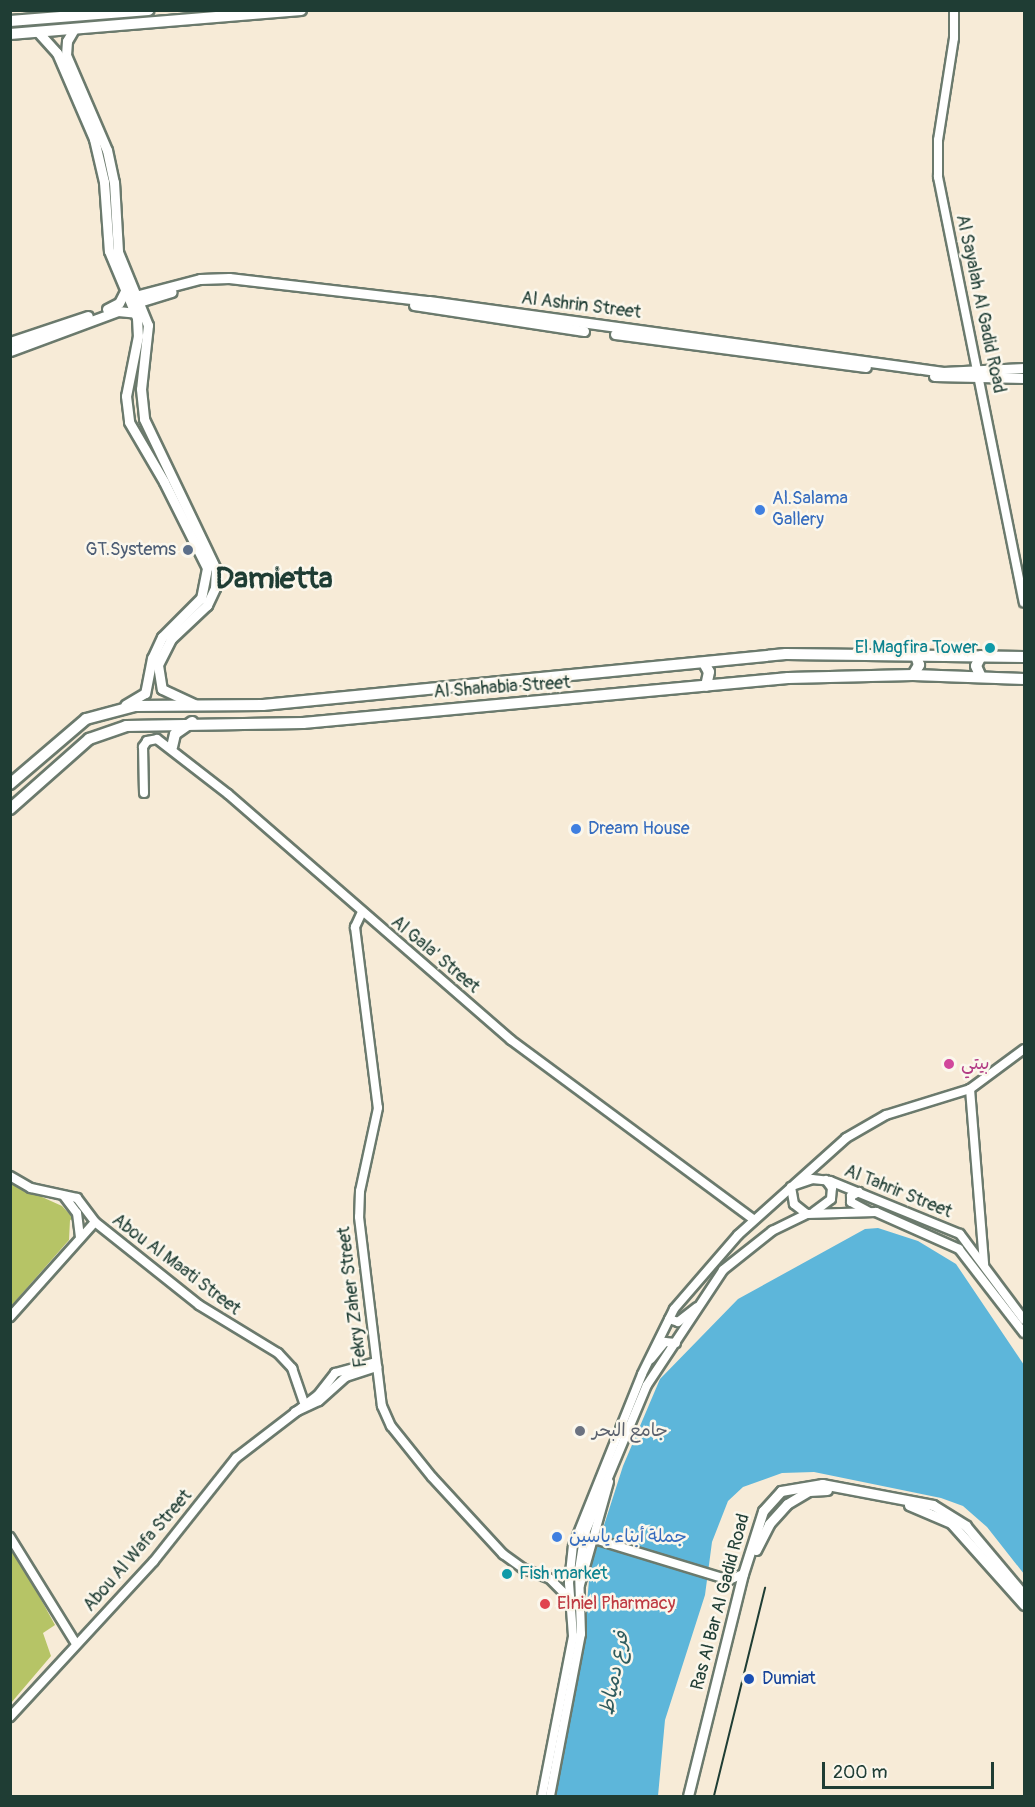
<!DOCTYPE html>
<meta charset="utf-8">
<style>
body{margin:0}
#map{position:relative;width:1035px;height:1807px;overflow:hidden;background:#f7ebd7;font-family:Pangolin,"Playpen Sans Arabic",sans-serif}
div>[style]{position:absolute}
.green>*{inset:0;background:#b6c466}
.water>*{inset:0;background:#5db6da}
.roads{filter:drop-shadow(2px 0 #6b7a6d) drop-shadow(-2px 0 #6b7a6d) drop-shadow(0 2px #6b7a6d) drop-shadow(0 -2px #6b7a6d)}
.minor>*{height:8px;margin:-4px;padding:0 4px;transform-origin:4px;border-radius:4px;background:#fff}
.major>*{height:9px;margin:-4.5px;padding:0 4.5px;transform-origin:4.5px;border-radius:4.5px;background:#fff}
.highway>*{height:10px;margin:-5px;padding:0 5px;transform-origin:5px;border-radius:5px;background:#fff}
.rail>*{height:1.5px;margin:-0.75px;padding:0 0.75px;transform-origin:0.75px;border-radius:0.75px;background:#1f3d34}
.dots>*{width:16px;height:16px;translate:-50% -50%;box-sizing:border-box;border:3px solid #fbf7ec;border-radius:50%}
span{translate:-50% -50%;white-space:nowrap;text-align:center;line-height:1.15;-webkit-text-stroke:5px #fbf7ec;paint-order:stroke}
.street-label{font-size:18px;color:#1f3d34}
.shop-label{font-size:18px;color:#366cbe}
.left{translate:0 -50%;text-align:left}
.service-label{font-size:18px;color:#4e5e75}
.right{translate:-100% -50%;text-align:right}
.culture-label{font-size:18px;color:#0d838f}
.hotel-label{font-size:18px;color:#b23c85}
.worship-label{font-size:18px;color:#5b616d}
.health-label{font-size:18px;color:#be3a42}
.transit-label{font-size:18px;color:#164399}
.water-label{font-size:20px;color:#2e5b5e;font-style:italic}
.town-label{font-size:30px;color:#1f3d34;font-weight:700}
.frame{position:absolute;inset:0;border:12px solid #1f3d34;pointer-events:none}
.scale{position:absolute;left:822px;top:1762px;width:172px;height:27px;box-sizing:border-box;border:3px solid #1f3d34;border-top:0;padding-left:8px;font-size:18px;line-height:21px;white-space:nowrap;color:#1f3d34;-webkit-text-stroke:4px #fbf7ec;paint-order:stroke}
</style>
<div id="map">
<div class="green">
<div style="clip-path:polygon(11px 1183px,62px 1206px,74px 1219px,70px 1220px,69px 1240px,11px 1306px)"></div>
<div style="clip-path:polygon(10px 1543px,55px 1625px,43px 1633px,51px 1656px,11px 1703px)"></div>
</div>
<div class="water">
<div style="clip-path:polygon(878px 1228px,918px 1241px,956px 1264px,1024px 1365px,1024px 1574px,987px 1527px,963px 1506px,941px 1498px,814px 1472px,782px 1473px,743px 1487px,728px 1501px,712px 1542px,705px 1595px,665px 1720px,658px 1796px,556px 1796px,583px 1647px,590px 1569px,623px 1466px,660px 1379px,738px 1299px,865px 1229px)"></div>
</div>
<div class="roads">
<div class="minor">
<div style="left:954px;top:10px;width:28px;rotate:90deg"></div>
<div style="left:954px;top:38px;width:103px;rotate:98.9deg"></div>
<div style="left:938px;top:140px;width:37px;rotate:90deg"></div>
<div style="left:938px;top:177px;width:434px;rotate:78.6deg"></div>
<div style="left:144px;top:793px;width:46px;rotate:-91.2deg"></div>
<div style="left:143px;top:747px;width:7px;rotate:-56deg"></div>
<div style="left:147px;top:741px;width:10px;rotate:-11deg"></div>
<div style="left:157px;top:739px;width:90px;rotate:37.8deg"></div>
<div style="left:228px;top:794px;width:375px;rotate:41deg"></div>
<div style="left:511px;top:1040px;width:302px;rotate:36.5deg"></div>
<div style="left:362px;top:912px;width:17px;rotate:115deg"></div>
<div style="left:355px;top:927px;width:182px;rotate:82.8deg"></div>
<div style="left:378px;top:1108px;width:85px;rotate:102.2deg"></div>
<div style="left:360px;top:1191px;width:26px;rotate:92deg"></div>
<div style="left:359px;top:1217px;width:190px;rotate:83.1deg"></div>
<div style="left:382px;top:1406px;width:22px;rotate:66deg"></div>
<div style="left:391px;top:1426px;width:65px;rotate:51.2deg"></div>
<div style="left:432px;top:1477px;width:105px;rotate:47.3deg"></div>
<div style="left:503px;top:1554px;width:24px;rotate:36deg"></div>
<div style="left:522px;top:1568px;width:30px;rotate:21deg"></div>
<div style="left:550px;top:1579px;width:27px;rotate:45deg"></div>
<div style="left:970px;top:1089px;width:176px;rotate:85.4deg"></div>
<div style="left:10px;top:1176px;width:24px;rotate:30deg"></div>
<div style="left:31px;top:1188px;width:47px;rotate:12.3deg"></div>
<div style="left:77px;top:1198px;width:30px;rotate:53deg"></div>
<div style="left:95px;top:1222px;width:133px;rotate:38.6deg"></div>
<div style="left:199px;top:1305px;width:92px;rotate:31.3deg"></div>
<div style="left:278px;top:1353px;width:21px;rotate:47deg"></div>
<div style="left:292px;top:1368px;width:36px;rotate:71deg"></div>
<div style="left:795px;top:1185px;width:18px;rotate:-19deg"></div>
<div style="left:812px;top:1179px;width:18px;rotate:6deg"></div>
<div style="left:830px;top:1181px;width:140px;rotate:22.2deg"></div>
<div style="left:960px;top:1234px;width:107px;rotate:53.3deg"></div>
<div style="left:791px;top:1187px;width:17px;rotate:80deg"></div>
<div style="left:794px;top:1204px;width:16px;rotate:38deg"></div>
<div style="left:859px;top:1192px;width:9px;rotate:153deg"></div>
<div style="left:851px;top:1196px;width:6px;rotate:90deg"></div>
<div style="left:851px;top:1202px;width:19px;rotate:28deg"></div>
<div style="left:64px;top:1196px;width:21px;rotate:53deg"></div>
<div style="left:77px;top:1213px;width:25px;rotate:83deg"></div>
<div style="left:814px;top:1212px;width:21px;rotate:-37deg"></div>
<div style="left:831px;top:1199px;width:11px;rotate:-85deg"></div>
<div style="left:832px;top:1188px;width:10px;rotate:-127deg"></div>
<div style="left:10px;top:1317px;width:127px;rotate:-48.2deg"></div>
<div style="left:669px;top:1319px;width:9px;rotate:18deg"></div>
<div style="left:678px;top:1322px;width:24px;rotate:-38deg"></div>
<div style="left:651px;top:1359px;width:22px;rotate:-51deg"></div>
<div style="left:665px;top:1342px;width:11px;rotate:5deg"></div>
<div style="left:295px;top:1412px;width:26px;rotate:-25deg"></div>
<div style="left:319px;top:1401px;width:36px;rotate:-42deg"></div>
<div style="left:346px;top:1377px;width:33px;rotate:-18deg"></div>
<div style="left:10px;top:1537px;width:126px;rotate:58.3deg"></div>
<div style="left:591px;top:1538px;width:144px;rotate:16.9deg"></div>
<div style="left:729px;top:1580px;width:15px;rotate:-23deg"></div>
<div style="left:580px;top:1585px;width:107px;rotate:-74.3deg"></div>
<div style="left:10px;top:1717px;width:212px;rotate:-47.3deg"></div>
<div style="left:154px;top:1561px;width:132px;rotate:-51.5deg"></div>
<div style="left:236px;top:1458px;width:103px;rotate:-37.5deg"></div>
<div style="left:318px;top:1395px;width:28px;rotate:-52deg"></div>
<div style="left:335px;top:1373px;width:42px;rotate:-15deg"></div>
<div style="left:542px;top:1796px;width:163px;rotate:-79deg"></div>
<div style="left:573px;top:1636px;width:53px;rotate:-94.3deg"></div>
<div style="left:569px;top:1583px;width:37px;rotate:-84deg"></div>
<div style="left:573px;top:1546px;width:185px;rotate:-68.1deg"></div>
<div style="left:642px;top:1374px;width:72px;rotate:-63.8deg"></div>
<div style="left:674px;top:1309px;width:98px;rotate:-49.1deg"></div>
<div style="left:738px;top:1235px;width:145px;rotate:-41.9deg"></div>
<div style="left:846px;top:1138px;width:46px;rotate:-29.9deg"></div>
<div style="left:886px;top:1115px;width:88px;rotate:-17.2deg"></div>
<div style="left:970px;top:1089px;width:67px;rotate:-36.5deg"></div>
<div style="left:550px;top:1796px;width:165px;rotate:-79.2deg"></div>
<div style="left:581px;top:1634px;width:64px;rotate:-91.8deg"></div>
<div style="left:579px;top:1570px;width:37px;rotate:-81deg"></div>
<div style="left:585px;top:1533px;width:160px;rotate:-67.3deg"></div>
<div style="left:647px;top:1385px;width:138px;rotate:-56.5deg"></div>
<div style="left:723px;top:1270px;width:63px;rotate:-38.5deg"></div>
<div style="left:772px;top:1231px;width:39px;rotate:-26deg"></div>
<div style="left:807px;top:1214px;width:69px;rotate:-1.7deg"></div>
<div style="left:876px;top:1212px;width:91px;rotate:24deg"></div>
<div style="left:959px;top:1249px;width:106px;rotate:52.3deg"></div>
</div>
<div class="major">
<div style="left:74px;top:29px;width:14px;rotate:120deg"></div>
<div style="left:67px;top:41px;width:14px;rotate:94deg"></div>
<div style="left:66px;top:55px;width:103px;rotate:66.7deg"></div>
<div style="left:107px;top:150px;width:33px;rotate:78deg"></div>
<div style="left:114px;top:182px;width:70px;rotate:86.7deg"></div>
<div style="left:118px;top:252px;width:79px;rotate:67.7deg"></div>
<div style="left:148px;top:325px;width:64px;rotate:96.2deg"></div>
<div style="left:141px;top:389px;width:30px;rotate:84deg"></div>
<div style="left:144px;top:419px;width:166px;rotate:64.4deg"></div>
<div style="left:216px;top:569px;width:19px;rotate:93deg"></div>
<div style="left:215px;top:588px;width:19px;rotate:115deg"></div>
<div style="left:207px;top:605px;width:50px;rotate:136.6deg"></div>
<div style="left:171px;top:639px;width:29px;rotate:117deg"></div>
<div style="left:158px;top:665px;width:24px;rotate:81deg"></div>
<div style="left:162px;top:689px;width:38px;rotate:25deg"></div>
<div style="left:38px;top:32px;width:28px;rotate:48deg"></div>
<div style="left:57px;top:53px;width:94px;rotate:66.7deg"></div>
<div style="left:94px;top:139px;width:44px;rotate:76.9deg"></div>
<div style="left:104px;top:182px;width:69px;rotate:85.9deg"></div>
<div style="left:109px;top:251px;width:73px;rotate:67.3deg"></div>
<div style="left:137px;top:318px;width:18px;rotate:87deg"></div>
<div style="left:138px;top:336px;width:61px;rotate:101.3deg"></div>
<div style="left:126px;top:396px;width:26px;rotate:83deg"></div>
<div style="left:129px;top:422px;width:69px;rotate:59.7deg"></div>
<div style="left:164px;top:482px;width:96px;rotate:63.4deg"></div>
<div style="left:207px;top:568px;width:31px;rotate:101deg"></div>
<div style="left:201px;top:598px;width:55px;rotate:135deg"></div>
<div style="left:162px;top:637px;width:23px;rotate:115deg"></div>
<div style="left:152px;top:658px;width:36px;rotate:101deg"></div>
<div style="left:145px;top:693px;width:23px;rotate:149deg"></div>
<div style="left:135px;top:296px;width:67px;rotate:-14.7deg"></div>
<div style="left:200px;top:279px;width:29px;rotate:-2deg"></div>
<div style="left:229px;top:278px;width:201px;rotate:6.6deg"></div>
<div style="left:429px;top:301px;width:519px;rotate:7.86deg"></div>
<div style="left:943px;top:372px;width:81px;rotate:-2.8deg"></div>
<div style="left:139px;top:302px;width:34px;rotate:-17deg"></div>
<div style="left:414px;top:305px;width:172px;rotate:8.7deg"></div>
<div style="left:107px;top:309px;width:13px;rotate:-27deg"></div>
<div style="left:119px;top:303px;width:13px;rotate:-63deg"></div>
<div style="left:615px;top:334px;width:253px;rotate:7.5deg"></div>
<div style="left:10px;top:342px;width:82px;rotate:-18.4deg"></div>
<div style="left:10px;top:351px;width:115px;rotate:-20.3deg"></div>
<div style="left:118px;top:311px;width:18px;rotate:6deg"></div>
<div style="left:934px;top:376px;width:90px;rotate:1.3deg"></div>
<div style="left:909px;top:1505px;width:46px;rotate:23.2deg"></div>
<div style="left:951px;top:1523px;width:110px;rotate:48.3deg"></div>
<div style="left:756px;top:1550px;width:29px;rotate:-63deg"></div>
<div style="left:769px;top:1524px;width:27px;rotate:-48deg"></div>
<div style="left:787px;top:1504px;width:26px;rotate:-31deg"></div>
<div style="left:809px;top:1491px;width:18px;rotate:-3deg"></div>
<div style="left:688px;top:1796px;width:229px;rotate:-76.1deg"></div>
<div style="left:743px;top:1574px;width:66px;rotate:-72.4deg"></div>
<div style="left:763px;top:1511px;width:27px;rotate:-48deg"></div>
<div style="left:781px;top:1491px;width:42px;rotate:-9.7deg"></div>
<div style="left:822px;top:1484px;width:113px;rotate:10.7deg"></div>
<div style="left:933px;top:1505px;width:39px;rotate:32deg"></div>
<div style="left:966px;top:1526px;width:90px;rotate:50deg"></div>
</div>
<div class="highway">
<div style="left:10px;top:21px;width:139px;rotate:-4.5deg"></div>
<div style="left:10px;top:34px;width:292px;rotate:-4.7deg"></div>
<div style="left:981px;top:656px;width:11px;rotate:117deg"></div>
<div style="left:976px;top:666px;width:12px;rotate:66deg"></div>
<div style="left:704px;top:663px;width:10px;rotate:61deg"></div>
<div style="left:709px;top:672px;width:14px;rotate:102deg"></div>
<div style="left:913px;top:675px;width:12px;rotate:-59deg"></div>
<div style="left:919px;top:665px;width:13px;rotate:-108deg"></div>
<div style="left:172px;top:747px;width:13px;rotate:-77deg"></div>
<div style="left:175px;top:734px;width:21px;rotate:-35deg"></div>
<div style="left:10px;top:784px;width:100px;rotate:-40.5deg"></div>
<div style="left:86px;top:719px;width:51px;rotate:-14.9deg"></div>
<div style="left:135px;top:706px;width:128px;rotate:-0.4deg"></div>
<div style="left:263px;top:705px;width:525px;rotate:-5.57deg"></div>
<div style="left:786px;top:654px;width:238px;rotate:0.7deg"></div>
<div style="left:10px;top:809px;width:106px;rotate:-41.5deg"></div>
<div style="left:89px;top:739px;width:39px;rotate:-19deg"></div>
<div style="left:126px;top:726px;width:177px;rotate:-1deg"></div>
<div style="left:303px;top:723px;width:487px;rotate:-5.3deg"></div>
<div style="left:788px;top:678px;width:125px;rotate:-1.4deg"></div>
<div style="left:913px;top:675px;width:111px;rotate:2.1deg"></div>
</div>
</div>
<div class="rail">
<div style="left:714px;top:1796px;width:214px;rotate:-76.2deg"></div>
</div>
<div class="dots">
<div style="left:760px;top:510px;background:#3f7fe0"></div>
<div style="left:188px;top:550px;background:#5c6f8a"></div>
<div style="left:990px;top:648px;background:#0f9aa8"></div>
<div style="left:576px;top:829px;background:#3f7fe0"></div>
<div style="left:949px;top:1064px;background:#d1479c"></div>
<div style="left:580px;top:1431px;background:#6b7280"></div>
<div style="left:557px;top:1537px;background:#3f7fe0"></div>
<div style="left:507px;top:1574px;background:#0f9aa8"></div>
<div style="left:545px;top:1604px;background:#e0444e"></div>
<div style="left:749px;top:1679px;background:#1a4fb4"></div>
</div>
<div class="street-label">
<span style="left:980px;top:304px;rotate:78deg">Al Sayalah Al Gadid Road</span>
<span style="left:581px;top:306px;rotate:7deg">Al Ashrin Street</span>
<span style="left:502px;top:688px;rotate:-4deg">Al Shahabia Street</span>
<span style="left:435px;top:955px;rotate:40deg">Al Gala' Street</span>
<span style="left:898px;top:1192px;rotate:22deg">Al Tahrir Street</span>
<span style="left:176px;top:1265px;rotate:37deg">Abou Al Maati Street</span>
<span style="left:353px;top:1297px;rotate:-97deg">Fekry Zaher Street</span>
<span style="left:138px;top:1551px;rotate:-49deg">Abou Al Wafa Street</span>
<span style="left:721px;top:1602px;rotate:-75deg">Ras Al Bar Al Gadid Road</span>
</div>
<div class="shop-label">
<span class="left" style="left:772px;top:510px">Al.Salama<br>Gallery</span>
<span class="left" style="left:588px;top:829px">Dream House</span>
<span class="left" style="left:569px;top:1537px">جملة أبناء ياسين</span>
</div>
<div class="service-label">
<span class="right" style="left:176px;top:550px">GT.Systems</span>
</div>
<div class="culture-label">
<span class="right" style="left:978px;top:648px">El Magfira Tower</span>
<span class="left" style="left:519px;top:1574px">Fish market</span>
</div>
<div class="hotel-label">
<span class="left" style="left:961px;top:1064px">بيتي</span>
</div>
<div class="worship-label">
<span class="left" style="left:592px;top:1431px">جامع البحر</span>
</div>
<div class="health-label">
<span class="left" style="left:557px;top:1604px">Elniel Pharmacy</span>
</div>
<div class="transit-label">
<span class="left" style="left:762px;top:1679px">Dumiat</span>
</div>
<div class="water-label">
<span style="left:614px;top:1673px;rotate:-79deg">فرع دمياط</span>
</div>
<div class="town-label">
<span style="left:274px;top:579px">Damietta</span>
</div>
<div class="frame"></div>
<div class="scale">200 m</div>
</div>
